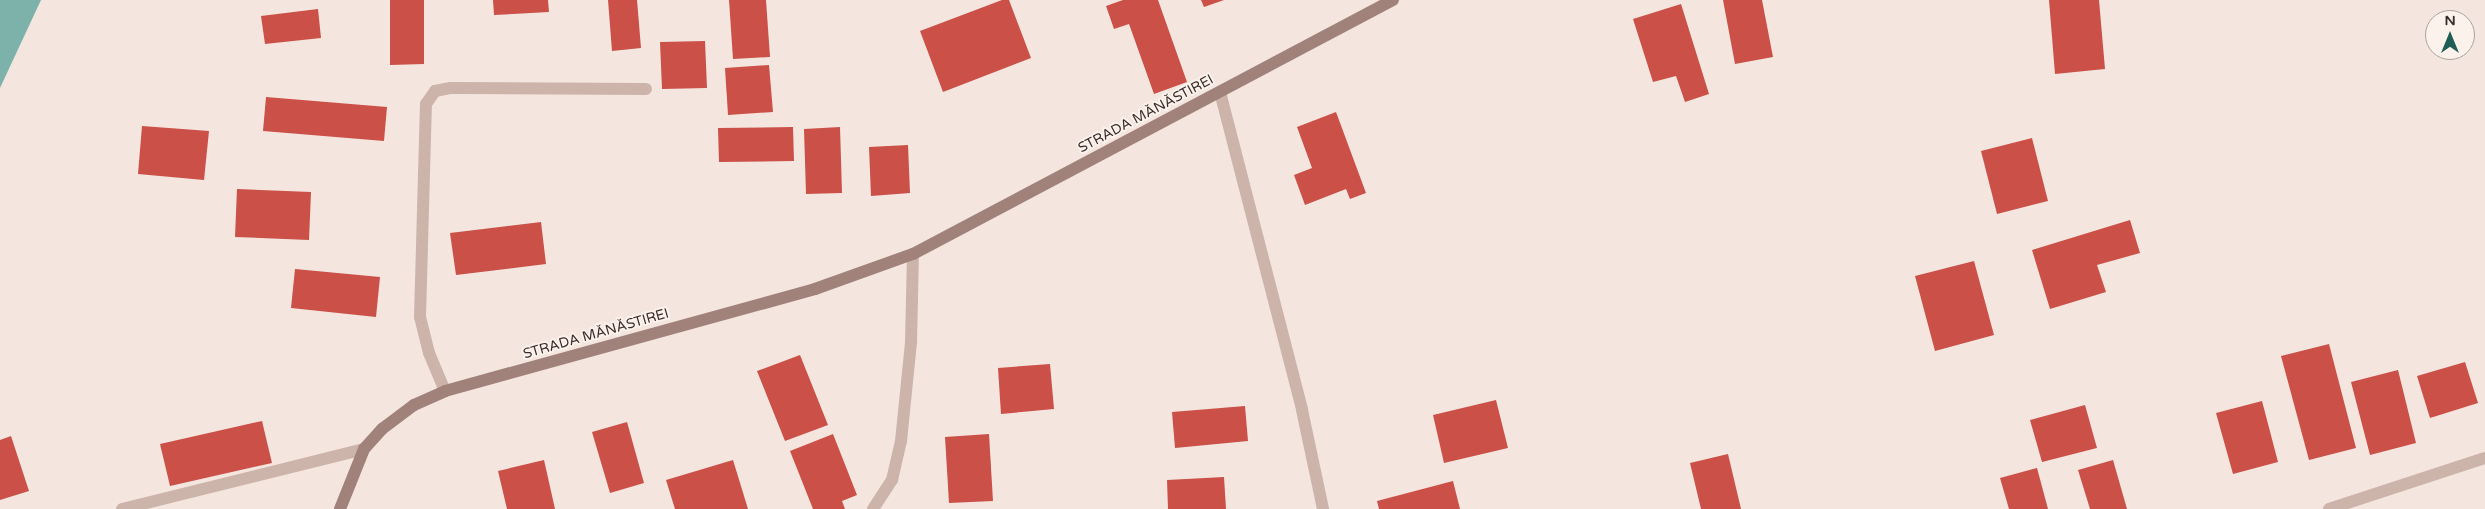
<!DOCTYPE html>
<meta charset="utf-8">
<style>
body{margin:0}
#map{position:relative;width:2485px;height:509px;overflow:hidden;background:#f4e6df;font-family:"Varela Round",sans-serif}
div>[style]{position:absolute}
.water>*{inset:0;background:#7db2ab}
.building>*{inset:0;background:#ca5048}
.street>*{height:12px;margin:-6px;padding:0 6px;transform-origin:6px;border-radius:6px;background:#cdb4aa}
.secondary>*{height:12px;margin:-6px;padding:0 6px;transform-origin:6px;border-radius:6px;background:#a1827b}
span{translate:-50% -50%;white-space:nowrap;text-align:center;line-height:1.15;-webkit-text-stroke:4px #fbf2ec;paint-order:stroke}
.street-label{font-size:14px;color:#3a2c2a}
.north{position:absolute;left:2425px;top:10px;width:50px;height:50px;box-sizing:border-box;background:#fbf2ec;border:1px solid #aea39e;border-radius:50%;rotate:0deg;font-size:14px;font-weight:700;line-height:20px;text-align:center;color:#3a2c2a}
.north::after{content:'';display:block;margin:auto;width:18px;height:22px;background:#1e5e56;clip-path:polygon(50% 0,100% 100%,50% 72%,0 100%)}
</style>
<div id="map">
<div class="water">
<div style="clip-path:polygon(0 0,41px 0,0 88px)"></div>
</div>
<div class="building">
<div style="clip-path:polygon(390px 0,424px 0,424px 64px,390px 65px)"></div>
<div style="clip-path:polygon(493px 0,548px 0,549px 12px,494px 15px)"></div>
<div style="clip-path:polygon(608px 0,637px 0,641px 48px,612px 51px)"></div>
<div style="clip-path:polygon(729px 0,766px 0,770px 57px,733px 59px)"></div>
<div style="clip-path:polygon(1002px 0,1009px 0,1031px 58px,943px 92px,920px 31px)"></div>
<div style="clip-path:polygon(1123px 0,1158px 0,1187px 82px,1154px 94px,1129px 24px,1114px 29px,1106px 6px)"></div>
<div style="clip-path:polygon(1201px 0,1224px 0,1204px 7px)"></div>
<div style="clip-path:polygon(1723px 0,1762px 0,1773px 57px,1735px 64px)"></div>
<div style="clip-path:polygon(2049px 0,2099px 0,2105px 69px,2055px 74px)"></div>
<div style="clip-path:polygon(1681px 4px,1709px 94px,1685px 102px,1676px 76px,1653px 82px,1633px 19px)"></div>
<div style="clip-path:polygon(318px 9px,321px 38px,265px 44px,261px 16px)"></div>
<div style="clip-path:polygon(705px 41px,707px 88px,662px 89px,660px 42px)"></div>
<div style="clip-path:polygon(769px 65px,773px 112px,728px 115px,725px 68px)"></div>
<div style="clip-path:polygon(266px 97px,387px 107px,384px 141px,263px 131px)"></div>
<div style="clip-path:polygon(1336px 112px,1366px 193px,1350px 199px,1346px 189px,1305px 205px,1294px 175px,1312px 168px,1297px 127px)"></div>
<div style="clip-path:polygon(142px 126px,209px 131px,204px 180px,138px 174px)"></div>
<div style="clip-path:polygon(793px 127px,794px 161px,719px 162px,718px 128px)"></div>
<div style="clip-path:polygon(840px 127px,842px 193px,806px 194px,804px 129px)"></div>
<div style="clip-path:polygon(2032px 138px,2048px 201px,1997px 214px,1981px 151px)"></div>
<div style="clip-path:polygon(908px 145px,910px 193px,871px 196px,869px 147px)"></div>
<div style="clip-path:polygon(237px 189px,311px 192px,309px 240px,235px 237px)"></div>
<div style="clip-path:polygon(2130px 220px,2140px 253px,2097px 265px,2106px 292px,2050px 309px,2032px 250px)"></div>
<div style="clip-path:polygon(541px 222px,546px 264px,456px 275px,450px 233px)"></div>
<div style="clip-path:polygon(1974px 261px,1994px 335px,1935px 351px,1915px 276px)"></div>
<div style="clip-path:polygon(295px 269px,380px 277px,376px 317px,291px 308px)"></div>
<div style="clip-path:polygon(2329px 344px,2356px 448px,2309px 460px,2281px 356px)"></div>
<div style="clip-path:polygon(800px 355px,828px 425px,785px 441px,757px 371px)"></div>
<div style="clip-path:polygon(2465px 362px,2478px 403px,2430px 418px,2417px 376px)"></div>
<div style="clip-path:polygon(1050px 364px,1054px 409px,1001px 414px,998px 368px)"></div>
<div style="clip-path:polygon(2398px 370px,2416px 443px,2370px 455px,2351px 382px)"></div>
<div style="clip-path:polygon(1496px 400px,1508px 448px,1444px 463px,1433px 415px)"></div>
<div style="clip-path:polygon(2262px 401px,2278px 462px,2233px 474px,2216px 413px)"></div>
<div style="clip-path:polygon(2085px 405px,2097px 448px,2042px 462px,2030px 420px)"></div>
<div style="clip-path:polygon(1245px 406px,1248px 441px,1175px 448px,1172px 412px)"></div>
<div style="clip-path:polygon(262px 421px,272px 463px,170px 486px,160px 444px)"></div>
<div style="clip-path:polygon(627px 422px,644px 483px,610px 493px,592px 432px)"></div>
<div style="clip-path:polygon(833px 434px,857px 495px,842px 501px,845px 509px,813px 509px,790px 451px)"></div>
<div style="clip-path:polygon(989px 434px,993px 501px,949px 503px,945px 437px)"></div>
<div style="clip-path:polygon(11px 436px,29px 491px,0 500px,0 440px)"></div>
<div style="clip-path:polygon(1728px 454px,1741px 509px,1701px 509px,1690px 463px)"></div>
<div style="clip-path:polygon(544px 460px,555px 509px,507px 509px,498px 471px)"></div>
<div style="clip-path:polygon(733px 460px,748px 509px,675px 509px,666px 480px)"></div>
<div style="clip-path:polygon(2113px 460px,2127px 509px,2090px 509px,2078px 470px)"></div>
<div style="clip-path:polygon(2037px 468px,2048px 509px,2009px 509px,2000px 478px)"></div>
<div style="clip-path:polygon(1224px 477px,1226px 509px,1168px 509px,1167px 480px)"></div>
<div style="clip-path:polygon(1453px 481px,1460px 509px,1379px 509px,1377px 501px)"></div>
</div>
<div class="street">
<div style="left:1220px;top:92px;width:328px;rotate:75.5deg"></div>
<div style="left:1302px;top:410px;width:101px;rotate:78deg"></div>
<div style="left:445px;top:391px;width:41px;rotate:-112.8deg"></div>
<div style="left:429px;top:353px;width:37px;rotate:-104deg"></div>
<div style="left:420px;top:317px;width:213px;rotate:-88.4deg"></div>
<div style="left:426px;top:104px;width:16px;rotate:-55deg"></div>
<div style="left:435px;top:91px;width:16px;rotate:-11deg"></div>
<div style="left:451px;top:88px;width:195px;rotate:0.3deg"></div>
<div style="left:122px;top:509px;width:249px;rotate:-13.9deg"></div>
<div style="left:873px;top:509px;width:35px;rotate:-57deg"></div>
<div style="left:892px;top:480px;width:40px;rotate:-77deg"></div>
<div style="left:901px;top:441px;width:100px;rotate:-84.2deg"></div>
<div style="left:911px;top:342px;width:88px;rotate:-88.7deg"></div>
<div style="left:2329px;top:509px;width:164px;rotate:-18.1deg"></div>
</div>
<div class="secondary">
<div style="left:340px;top:509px;width:65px;rotate:-68.2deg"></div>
<div style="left:364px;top:449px;width:27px;rotate:-48deg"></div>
<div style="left:382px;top:429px;width:40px;rotate:-37deg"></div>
<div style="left:414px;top:405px;width:34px;rotate:-24deg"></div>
<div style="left:445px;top:391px;width:384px;rotate:-15.4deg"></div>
<div style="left:815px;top:289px;width:104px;rotate:-19.7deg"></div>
<div style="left:913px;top:254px;width:543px;rotate:-27.89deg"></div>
</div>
<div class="street-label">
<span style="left:1146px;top:114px;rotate:-28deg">STRADA MĂNĂSTIREI</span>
<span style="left:596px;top:334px;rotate:-16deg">STRADA MĂNĂSTIREI</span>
</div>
<div class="north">N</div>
</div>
